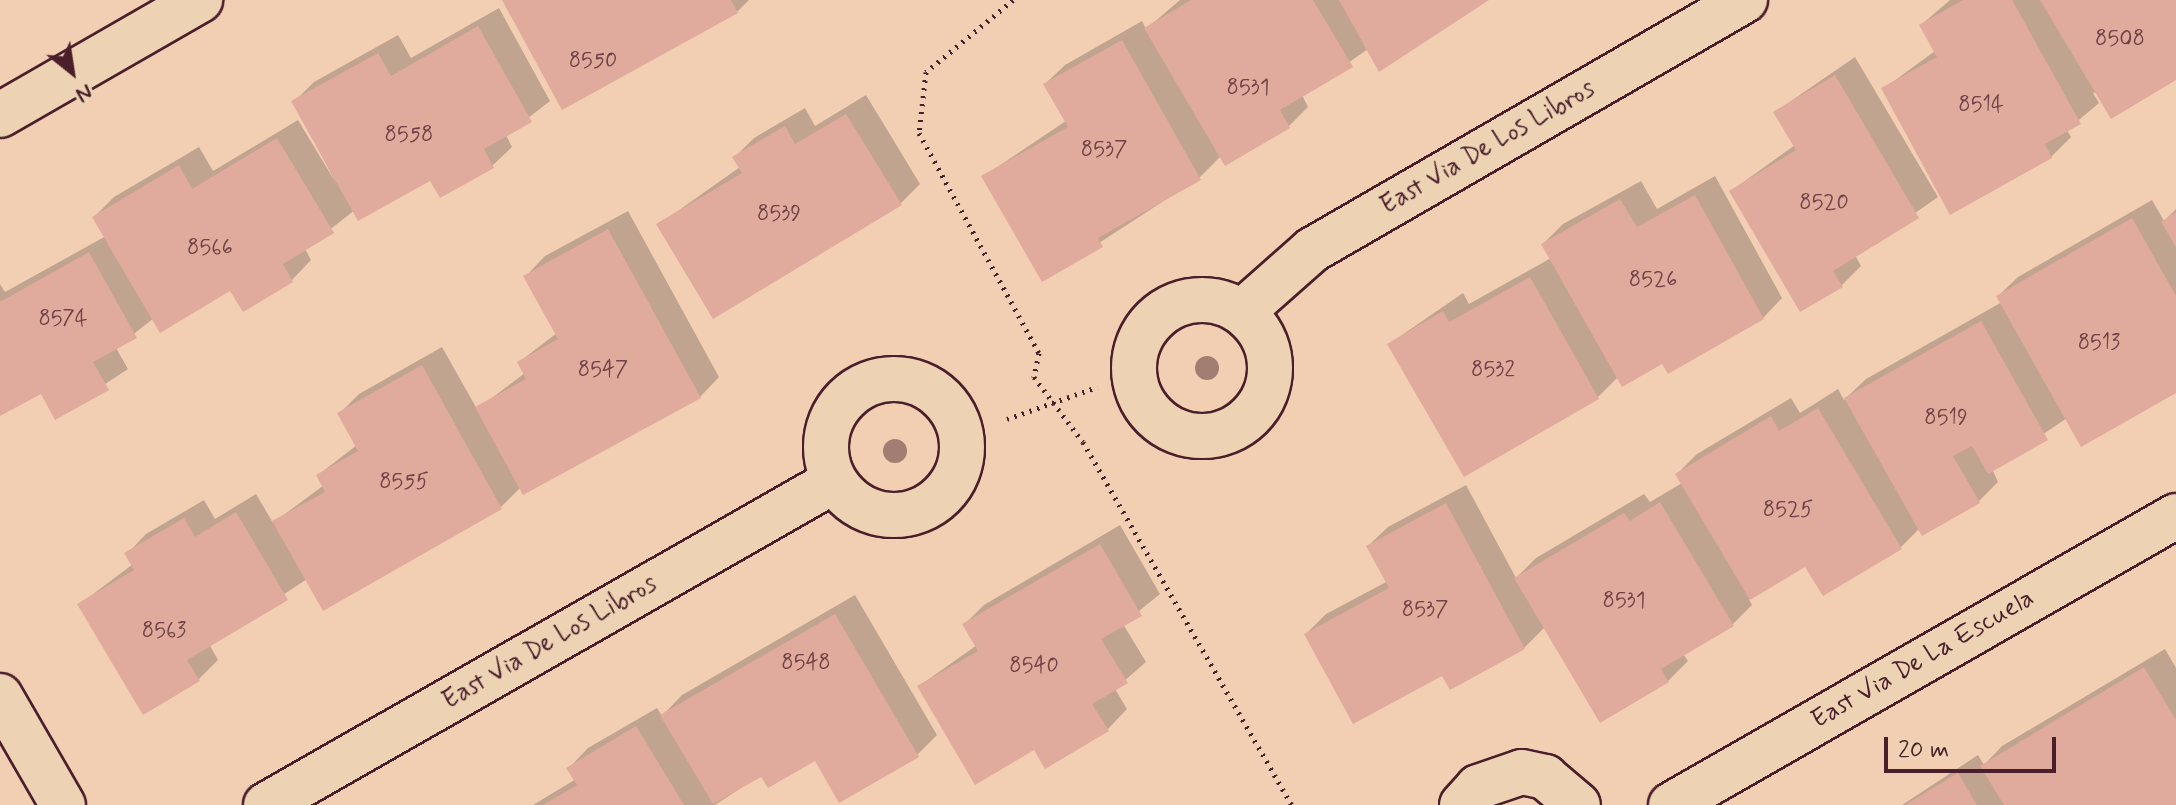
<!DOCTYPE html>
<style>
body{margin:0}
#map{position:relative;width:2176px;height:805px;overflow:hidden;background:#f2ceb3;font-family:Mynerve,sans-serif}
div>[style]{position:absolute}
.shadow>*{inset:0;background:#0003}
.building>*{inset:0;background:#e0aa9c}
.path>*{height:5px;margin-top:-2.5px;transform-origin:0;background:repeating-linear-gradient(90deg,#4a1f2b 0 2px,transparent 0 8px)}
.roads{filter:drop-shadow(2px 0 #4a1f2b) drop-shadow(-2px 0 #4a1f2b) drop-shadow(0 2px #4a1f2b) drop-shadow(0 -2px #4a1f2b)}
.minor>*{height:44px;margin:-22px;padding:0 22px;transform-origin:22px;border-radius:22px;background:#edd3b4}
.minor>.ring{margin:-22px;padding:0;box-sizing:content-box;background:none;border:44px solid #edd3b4;border-radius:50%}
.tertiary>*{height:44px;margin:-22px;padding:0 22px;transform-origin:22px;border-radius:22px;background:#edd3b4}
.trees>*{width:24px;height:24px;margin:-12px;border-radius:50%;background:#a17e71}
span{translate:-50% -50%;white-space:nowrap;text-align:center;line-height:1.15;-webkit-text-stroke:6px #edd3b4;paint-order:stroke}
.number-label{font-size:22px;color:#704247}
.number-label span{-webkit-text-stroke-width:0}
.street-label{font-size:26px;color:#4a1f2b}
.north{position:absolute;left:32px;top:32px;width:80px;height:80px;-webkit-text-stroke:6px #edd3b4;paint-order:stroke;rotate:150deg;font-size:22px;font-weight:700;line-height:32px;text-align:center;color:#4a1f2b}
.north::after{content:'';display:block;margin:auto;width:28px;height:36px;background:#4a1f2b;clip-path:polygon(50% 0,100% 100%,50% 72%,0 100%)}
.scale{position:absolute;left:1884px;top:737px;width:172px;height:36px;box-sizing:border-box;border:4px solid #4a1f2b;border-top:0;padding-left:10px;font-size:24px;line-height:28px;white-space:nowrap;color:#4a1f2b;-webkit-text-stroke:6px #edd3b4;paint-order:stroke}
</style>
<div id="map">
<div class="shadow">
<div style="clip-path:polygon(504px 0,749px 0,737px 12px)"></div>
<div style="clip-path:polygon(1180px 0,1484px 0,1380px 69px,1368px 49px,1302px 95px,1308px 107px,1289px 126px,1221px 156px,1199px 178px,1042px 280px,984px 176px,1066px 121px,1045px 84px,1065px 65px,1142px 21px,1146px 29px)"></div>
<div style="clip-path:polygon(1950px 0,2176px 0,2176px 78px,2093px 93px,2099px 103px,2067px 130px,2071px 137px,2051px 157px,1883px 89px,1935px 51px,1921px 25px)"></div>
<div style="clip-path:polygon(499px 8px,550px 101px,506px 135px,512px 147px,492px 166px,431px 179px,355px 210px,305px 249px,311px 260px,292px 280px,231px 289px,154px 318px,116px 348px,128px 369px,55px 417px,41px 391px,0 414px,0 284px,5px 292px,106px 236px,94px 217px,114px 197px,199px 147px,213px 171px,298px 120px,336px 183px,294px 102px,314px 82px,398px 35px,411px 58px)"></div>
<div style="clip-path:polygon(1855px 57px,1938px 197px,1855px 255px,1861px 266px,1841px 286px,1731px 191px,1795px 145px,1775px 112px)"></div>
<div style="clip-path:polygon(866px 95px,920px 184px,900px 204px,658px 225px,740px 167px,734px 158px,754px 138px,805px 108px,815px 126px)"></div>
<div style="clip-path:polygon(1715px 176px,1782px 298px,1763px 318px,1618px 377px,1598px 397px,1389px 344px,1463px 293px,1469px 304px,1551px 258px,1543px 244px,1563px 224px,1641px 181px,1657px 209px)"></div>
<div style="clip-path:polygon(2152px 200px,2164px 221px,2176px 209px,2176px 390px,2067px 418px,1992px 469px,1998px 482px,1979px 501px,1920px 528px,1901px 547px,1806px 564px,1749px 599px,1752px 605px,1733px 624px,1683px 654px,1688px 661px,1668px 681px,1545px 627px,1524px 648px,1442px 673px,1306px 634px,1326px 614px,1388px 581px,1368px 546px,1388px 527px,1466px 485px,1516px 578px,1536px 558px,1644px 494px,1650px 502px,1682px 483px,1677px 474px,1697px 454px,1791px 398px,1800px 413px,1838px 389px,1844px 400px,1866px 379px,2002px 302px,1998px 296px,2018px 277px)"></div>
<div style="clip-path:polygon(628px 211px,719px 377px,700px 397px,521px 487px,501px 507px,324px 608px,307px 579px,209px 644px,218px 660px,198px 680px,80px 604px,133px 564px,127px 554px,146px 534px,204px 500px,215px 519px,256px 494px,273px 523px,324px 485px,318px 475px,357px 445px,340px 413px,359px 394px,442px 347px,477px 409px,525px 373px,519px 362px,557px 333px,526px 276px,545px 256px)"></div>
<div style="clip-path:polygon(1120px 525px,1160px 594px,1123px 624px,1146px 662px,1115px 689px,1127px 709px,1108px 729px,1035px 747px,919px 686px,977px 645px,965px 624px,984px 605px)"></div>
<div style="clip-path:polygon(855px 595px,937px 735px,917px 755px,816px 758px,762px 774px,715px 805px,533px 805px,576px 779px,569px 768px,588px 748px,657px 708px,662px 716px,682px 695px)"></div>
<div style="clip-path:polygon(2165px 649px,2176px 668px,2176px 805px,1902px 805px,1978px 755px,1984px 765px,2002px 746px)"></div>
</div>
<div class="building">
<div style="clip-path:polygon(502px 0,731px 0,738px 13px,562px 110px)"></div>
<div style="clip-path:polygon(1191px 0,1313px 0,1353px 67px,1280px 110px,1290px 128px,1225px 166px,1144px 28px)"></div>
<div style="clip-path:polygon(1339px 0,1489px 0,1379px 72px)"></div>
<div style="clip-path:polygon(1963px 0,2012px 0,2081px 124px,2045px 144px,2052px 158px,1950px 215px,1881px 88px,1937px 57px,1919px 25px)"></div>
<div style="clip-path:polygon(2040px 0,2176px 0,2176px 80px,2111px 119px)"></div>
<div style="clip-path:polygon(478px 26px,532px 122px,484px 149px,494px 168px,440px 198px,430px 181px,358px 221px,291px 101px,378px 53px,391px 76px)"></div>
<div style="clip-path:polygon(1122px 40px,1201px 180px,1098px 238px,1103px 247px,1042px 282px,981px 176px,1068px 127px,1043px 84px)"></div>
<div style="clip-path:polygon(1835px 75px,1919px 218px,1833px 271px,1843px 287px,1800px 312px,1729px 191px,1796px 150px,1773px 112px)"></div>
<div style="clip-path:polygon(846px 114px,902px 205px,713px 319px,656px 224px,742px 173px,732px 157px,785px 126px,795px 144px)"></div>
<div style="clip-path:polygon(277px 138px,334px 233px,283px 264px,293px 282px,243px 312px,230px 291px,160px 333px,92px 217px,179px 165px,192px 189px)"></div>
<div style="clip-path:polygon(1695px 195px,1764px 319px,1668px 374px,1662px 364px,1622px 387px,1541px 244px,1620px 199px,1637px 227px)"></div>
<div style="clip-path:polygon(2176px 212px,2176px 247px,2161px 222px)"></div>
<div style="clip-path:polygon(2132px 218px,2176px 296px,2176px 393px,2081px 447px,1996px 296px)"></div>
<div style="clip-path:polygon(608px 229px,701px 398px,523px 495px,475px 407px,526px 379px,517px 362px,558px 339px,523px 276px)"></div>
<div style="clip-path:polygon(89px 252px,137px 338px,93px 362px,109px 390px,55px 420px,41px 394px,0 416px,0 302px)"></div>
<div style="clip-path:polygon(1530px 277px,1599px 399px,1464px 477px,1387px 344px,1443px 311px,1449px 322px)"></div>
<div style="clip-path:polygon(1981px 321px,2048px 440px,1988px 474px,1972px 446px,1953px 456px,1980px 503px,1922px 536px,1844px 398px)"></div>
<div style="clip-path:polygon(422px 365px,502px 509px,323px 611px,272px 521px,325px 492px,316px 475px,358px 451px,337px 413px)"></div>
<div style="clip-path:polygon(1818px 408px,1902px 549px,1823px 596px,1805px 567px,1750px 600px,1675px 474px,1771px 416px,1779px 431px)"></div>
<div style="clip-path:polygon(1660px 502px,1734px 626px,1661px 669px,1669px 682px,1600px 723px,1514px 578px,1624px 513px,1630px 521px)"></div>
<div style="clip-path:polygon(1446px 503px,1525px 649px,1450px 690px,1442px 676px,1353px 724px,1304px 634px,1389px 588px,1366px 546px)"></div>
<div style="clip-path:polygon(236px 512px,288px 600px,187px 660px,200px 681px,143px 715px,77px 604px,134px 570px,124px 553px,184px 518px,195px 537px)"></div>
<div style="clip-path:polygon(1100px 544px,1142px 616px,1101px 639px,1128px 683px,1092px 704px,1109px 731px,1045px 769px,1034px 750px,975px 785px,917px 686px,978px 651px,962px 624px)"></div>
<div style="clip-path:polygon(835px 614px,919px 757px,839px 803px,815px 761px,768px 788px,761px 777px,713px 804px,660px 715px)"></div>
<div style="clip-path:polygon(2144px 667px,2176px 720px,2176px 805px,2004px 805px,1980px 766px)"></div>
<div style="clip-path:polygon(636px 726px,684px 805px,543px 805px,577px 785px,566px 768px)"></div>
<div style="clip-path:polygon(1958px 773px,1977px 805px,1905px 805px)"></div>
</div>
<div class="path">
<div style="left:1013px;top:0;width:113px;rotate:140.4deg"></div>
<div style="left:926px;top:72px;width:61px;rotate:96.5deg"></div>
<div style="left:919px;top:133px;width:251px;rotate:61.4deg"></div>
<div style="left:1039px;top:353px;width:25px;rotate:102deg"></div>
<div style="left:1034px;top:377px;width:81px;rotate:53deg"></div>
<div style="left:1083px;top:442px;width:419px;rotate:60.1deg"></div>
<div style="left:1007px;top:419px;width:96px;rotate:-19.6deg"></div>
</div>
<div class="roads">
<div class="minor">
<div style="left:0;top:115px;width:231px;rotate:-29.9deg"></div>
<div class="ring" style="left:1134px;top:300px;width:92px;height:92px"></div>
<div style="left:1242px;top:312px;width:94px;rotate:-41.5deg"></div>
<div style="left:1312px;top:250px;width:500px;rotate:-30deg"></div>
<div class="ring" style="left:826px;top:379px;width:92px;height:92px"></div>
<div style="left:266px;top:805px;width:654px;rotate:-29.7deg"></div>
<div style="left:1462px;top:805px;width:24px;rotate:-48deg"></div>
<div style="left:1478px;top:787px;width:46px;rotate:-18.8deg"></div>
<div style="left:1522px;top:772px;width:24px;rotate:12deg"></div>
<div style="left:1545px;top:777px;width:43px;rotate:40.3deg"></div>
<div style="left:1671px;top:805px;width:582px;rotate:-29.78deg"></div>
</div>
<div class="tertiary">
<div style="left:0;top:696px;width:126px;rotate:60deg"></div>
</div>
</div>
<div class="trees">
<div style="left:1207px;top:368px"></div>
<div style="left:895px;top:451px"></div>
</div>
<div class="number-label">
<span style="left:2120px;top:40px">8508</span>
<span style="left:593px;top:62px">8550</span>
<span style="left:1248px;top:89px">8531</span>
<span style="left:1981px;top:106px">8514</span>
<span style="left:409px;top:136px">8558</span>
<span style="left:1104px;top:151px">8537</span>
<span style="left:1824px;top:204px">8520</span>
<span style="left:779px;top:215px">8539</span>
<span style="left:210px;top:249px">8566</span>
<span style="left:1653px;top:281px">8526</span>
<span style="left:63px;top:320px">8574</span>
<span style="left:2099px;top:344px">8513</span>
<span style="left:603px;top:371px">8547</span>
<span style="left:1493px;top:371px">8532</span>
<span style="left:1946px;top:419px">8519</span>
<span style="left:404px;top:483px">8555</span>
<span style="left:1788px;top:511px">8525</span>
<span style="left:1624px;top:602px">8531</span>
<span style="left:1425px;top:611px">8537</span>
<span style="left:164px;top:632px">8563</span>
<span style="left:806px;top:664px">8548</span>
<span style="left:1034px;top:667px">8540</span>
</div>
<div class="street-label">
<span style="left:1488px;top:148px;rotate:-30deg">East Via De Los Libros</span>
<span style="left:550px;top:643px;rotate:-30deg">East Via De Los Libros</span>
<span style="left:1923px;top:660px;rotate:-30deg">East Via De La Escuela</span>
</div>
<div class="north">N</div>
<div class="scale">20 m</div>
</div>
